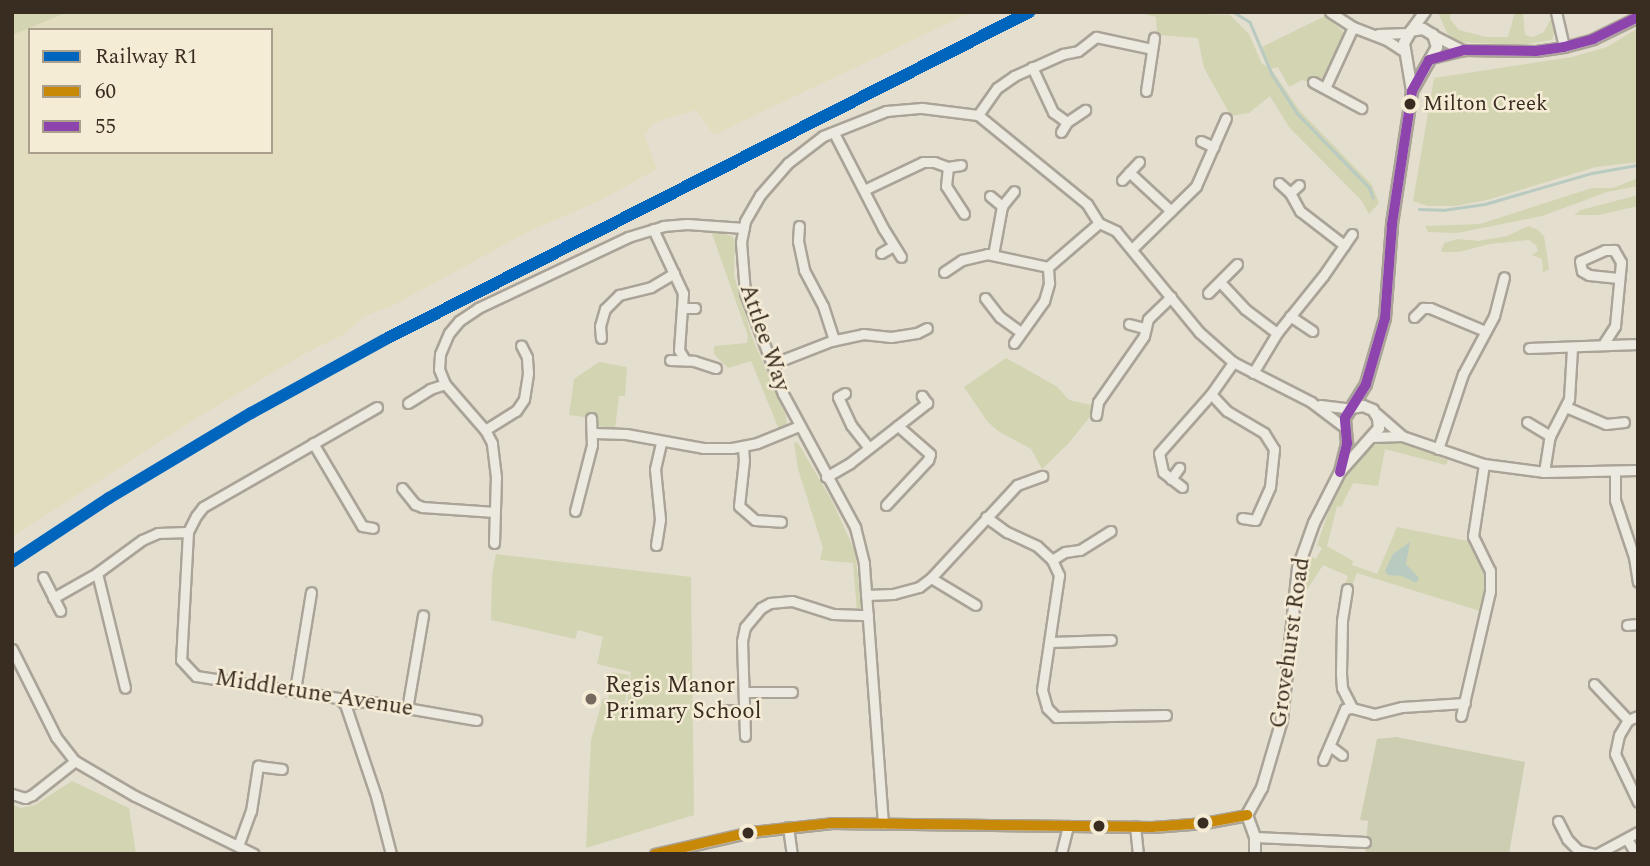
<!DOCTYPE html>
<style>
body{margin:0}
#map{position:relative;width:1650px;height:866px;overflow:hidden;background:#e4decf;font-family:Spectral,serif}
div>[style]{position:absolute}
.farmland>*{inset:0;background:#e3ddc0}
.green>*{inset:0;background:#d2d4b2}
.cemetery>*{inset:0;background:#cdceb1}
.water>*{inset:0;background:#b9cac0}
.stream>*{height:2.5px;margin:-1.25px;padding:0 1.25px;transform-origin:1.25px;border-radius:1.25px;background:#b9cac0}
.roads{filter:drop-shadow(2px 0 #aaa397) drop-shadow(-2px 0 #aaa397) drop-shadow(0 2px #aaa397) drop-shadow(0 -2px #aaa397)}
.minor>*{height:9px;margin:-4.5px;padding:0 4.5px;transform-origin:4.5px;border-radius:4.5px;background:#ece9e0}
.tertiary>*{height:10px;margin:-5px;padding:0 5px;transform-origin:5px;border-radius:5px;background:#ece9e0}
.bus-1>*{height:10px;margin:-5px;padding:0 5px;transform-origin:5px;border-radius:5px;background:#c88808}
.bus-2>*{height:10px;margin:-5px;padding:0 5px;transform-origin:5px;border-radius:5px;background:#8e44ad}
.rail-1>*{height:12px;margin:-6px;padding:0 6px;transform-origin:6px;border-radius:6px;background:#0065bd}
.dots>*{width:19px;height:19px;translate:-50% -50%;box-sizing:border-box;border:4px solid #f5ecd6;border-radius:50%}
span{translate:-50% -50%;white-space:nowrap;text-align:center;line-height:1.15;-webkit-text-stroke:5px #f5ecd6;paint-order:stroke}
.bus-label{font-size:21px;color:#392c20}
.left{translate:0 -50%;text-align:left}
.street-label{font-size:23px;color:#392c20}
.poi-label{font-size:23px;color:#392c20}
.frame{position:absolute;inset:0;border:14px solid #392c20;pointer-events:none}
.legend{position:absolute;left:28px;top:28px;width:245px;height:126px;box-sizing:border-box;background:#f5ecd6;border:2px solid #aa9f8d;margin:0;padding:9px 12px;list-style:none;font-size:21px;color:#392c20}
.legend li{display:flex;align-items:center;gap:14px;height:35px}
.legend b{width:35px;border:2px solid #aa9f8d}
</style>
<div id="map">
<div class="farmland">
<div style="clip-path:polygon(evenodd,68px 12px,972px 12px,714px 135px,696px 110px,653px 123px,645px 136px,657px 169px,601px 200px,526px 233px,394px 305px,363px 317px,345px 334px,306px 353px,197px 418px,12px 537px,12px 35px,68px 12px,30px 30px,271px 30px,271px 152px,30px 152px,30px 30px)"></div>
</div>
<div class="green">
<div style="clip-path:polygon(12px 12px,68px 12px,12px 35px)"></div>
<div style="clip-path:polygon(1138px 12px,1230px 15px,1249px 34px,1262px 64px,1268px 67px,1260px 48px,1325px 16px,1345px 33px,1323px 78px,1311px 76px,1308px 82px,1302px 80px,1289px 87px,1278px 67px,1271px 69px,1300px 111px,1372px 185px,1379px 203px,1369px 214px,1361px 200px,1289px 127px,1270px 96px,1249px 113px,1231px 116px,1204px 68px,1198px 38px,1157px 35px,1156px 17px)"></div>
<div style="clip-path:polygon(1438px 12px,1450px 12px,1450px 19px,1459px 30px,1486px 37px,1508px 37px,1515px 12px,1523px 12px,1525px 35px,1533px 37px,1544px 32px,1550px 20px,1554px 23px,1555px 29px,1552px 40px,1521px 45px,1458px 42px,1447px 33px)"></div>
<div style="clip-path:polygon(1638px 28px,1638px 162px,1596px 167px,1487px 200px,1455px 206px,1428px 206px,1413px 201px,1434px 78px,1572px 57px,1607px 47px)"></div>
<div style="clip-path:polygon(1638px 178px,1638px 186px,1607px 192px,1542px 216px,1457px 233px,1428px 232px,1425px 226px,1480px 224px,1592px 188px,1613px 188px)"></div>
<div style="clip-path:polygon(1638px 195px,1638px 206px,1599px 215px,1574px 215px,1581px 210px)"></div>
<div style="clip-path:polygon(1529px 226px,1538px 230px,1544px 236px,1549px 269px,1543px 273px,1542px 259px,1532px 255px,1538px 251px,1536px 245px,1529px 240px,1489px 244px,1459px 252px,1441px 252px,1444px 243px,1458px 239px,1478px 241px,1507px 236px)"></div>
<div style="clip-path:polygon(710px 228px,733px 237px,735px 241px,734px 275px,752px 337px,786px 416px,787px 424px,782px 428px,778px 427px,751px 361px,728px 368px,714px 354px,714px 346px,747px 343px,748px 336px)"></div>
<div style="clip-path:polygon(1006px 358px,1056px 386px,1069px 400px,1091px 405px,1092px 414px,1069px 443px,1042px 469px,1031px 449px,998px 431px,987px 421px,964px 387px)"></div>
<div style="clip-path:polygon(599px 362px,627px 367px,625px 396px,619px 396px,615px 429px,598px 426px,598px 419px,569px 415px,574px 379px)"></div>
<div style="clip-path:polygon(1394px 440px,1448px 460px,1446px 465px,1385px 449px,1378px 486px,1353px 483px,1341px 507px,1337px 506px,1327px 546px,1353px 561px,1352px 565px,1377px 574px,1397px 527px,1468px 541px,1486px 579px,1480px 611px,1357px 573px,1351px 589px,1344px 587px,1348px 576px,1323px 565px,1305px 593px,1301px 592px,1303px 577px,1312px 557px,1316px 559px,1322px 548px,1317px 545px,1339px 482px,1361px 454px,1377px 444px)"></div>
<div style="clip-path:polygon(794px 442px,798px 443px,831px 499px,855px 551px,862px 611px,857px 611px,853px 563px,820px 560px,823px 548px,798px 469px)"></div>
<div style="clip-path:polygon(496px 554px,691px 577px,694px 815px,586px 848px,591px 740px,603px 698px,608px 699px,613px 672px,629px 675px,625px 702px,618px 701px,627px 704px,631px 672px,597px 664px,603px 637px,578px 630px,575px 639px,491px 620px,492px 575px)"></div>
<div style="clip-path:polygon(72px 781px,129px 808px,136px 854px,12px 854px,12px 804px,21px 808px,35px 805px)"></div>
</div>
<div class="cemetery">
<div style="clip-path:polygon(1396px 737px,1525px 762px,1509px 854px,1365px 854px,1368px 821px,1360px 820px,1377px 739px)"></div>
</div>
<div class="water">
<div style="clip-path:polygon(1410px 542px,1406px 564px,1419px 578px,1416px 583px,1402px 576px,1388px 575px,1385px 571px,1393px 554px)"></div>
</div>
<div class="stream">
<div style="left:1234px;top:12px;width:19px;rotate:32deg"></div>
<div style="left:1250px;top:22px;width:56px;rotate:67.1deg"></div>
<div style="left:1272px;top:74px;width:46px;rotate:57.3deg"></div>
<div style="left:1297px;top:113px;width:103px;rotate:45.8deg"></div>
<div style="left:1369px;top:187px;width:11px;rotate:68deg"></div>
<div style="left:1419px;top:209px;width:24px;rotate:2deg"></div>
<div style="left:1443px;top:210px;width:42px;rotate:-8.1deg"></div>
<div style="left:1485px;top:204px;width:111px;rotate:-16.2deg"></div>
<div style="left:1592px;top:173px;width:47px;rotate:-9.9deg"></div>
</div>
<div class="roads">
<div class="minor">
<div style="left:1330px;top:12px;width:27px;rotate:33deg"></div>
<div style="left:1353px;top:27px;width:34px;rotate:21deg"></div>
<div style="left:1385px;top:39px;width:24px;rotate:33deg"></div>
<div style="left:1556px;top:12px;width:36px;rotate:77deg"></div>
<div style="left:1378px;top:34px;width:31px;rotate:-2deg"></div>
<div style="left:1433px;top:35px;width:34px;rotate:27deg"></div>
<div style="left:1431px;top:58px;width:34px;rotate:-14deg"></div>
<div style="left:1464px;top:50px;width:72px;rotate:0.8deg"></div>
<div style="left:1536px;top:51px;width:28px;rotate:-8deg"></div>
<div style="left:1564px;top:47px;width:30px;rotate:-15deg"></div>
<div style="left:1593px;top:39px;width:50px;rotate:-26.1deg"></div>
<div style="left:1032px;top:67px;width:50px;rotate:65deg"></div>
<div style="left:1053px;top:112px;width:17px;rotate:36deg"></div>
<div style="left:1313px;top:82px;width:55px;rotate:28.4deg"></div>
<div style="left:1325px;top:88px;width:67px;rotate:-65.3deg"></div>
<div style="left:1146px;top:91px;width:54px;rotate:-81.4deg"></div>
<div style="left:978px;top:115px;width:33px;rotate:-55deg"></div>
<div style="left:997px;top:88px;width:21px;rotate:-35deg"></div>
<div style="left:1014px;top:76px;width:54px;rotate:-24.2deg"></div>
<div style="left:1063px;top:54px;width:15px;rotate:-11deg"></div>
<div style="left:1078px;top:51px;width:23px;rotate:-38deg"></div>
<div style="left:1096px;top:37px;width:57px;rotate:12.1deg"></div>
<div style="left:1061px;top:132px;width:12px;rotate:-59deg"></div>
<div style="left:1067px;top:122px;width:22px;rotate:-34deg"></div>
<div style="left:834px;top:133px;width:107px;rotate:62.7deg"></div>
<div style="left:883px;top:228px;width:34px;rotate:58deg"></div>
<div style="left:1201px;top:141px;width:14px;rotate:25deg"></div>
<div style="left:948px;top:167px;width:19px;rotate:96deg"></div>
<div style="left:946px;top:186px;width:33px;rotate:57deg"></div>
<div style="left:1129px;top:172px;width:57px;rotate:42.9deg"></div>
<div style="left:1122px;top:180px;width:25px;rotate:-47deg"></div>
<div style="left:1279px;top:183px;width:15px;rotate:42deg"></div>
<div style="left:1290px;top:193px;width:21px;rotate:61deg"></div>
<div style="left:1300px;top:211px;width:56px;rotate:37.7deg"></div>
<div style="left:864px;top:190px;width:65px;rotate:-25.4deg"></div>
<div style="left:923px;top:162px;width:11px"></div>
<div style="left:934px;top:162px;width:15px;rotate:20deg"></div>
<div style="left:948px;top:167px;width:13px;rotate:-9deg"></div>
<div style="left:1290px;top:193px;width:12px;rotate:-42deg"></div>
<div style="left:990px;top:196px;width:16px;rotate:40deg"></div>
<div style="left:1002px;top:206px;width:19px;rotate:-51deg"></div>
<div style="left:799px;top:226px;width:15px;rotate:94deg"></div>
<div style="left:798px;top:241px;width:30px;rotate:78deg"></div>
<div style="left:804px;top:270px;width:41px;rotate:62.2deg"></div>
<div style="left:823px;top:306px;width:36px;rotate:72deg"></div>
<div style="left:653px;top:229px;width:71px;rotate:64.9deg"></div>
<div style="left:683px;top:293px;width:57px;rotate:94deg"></div>
<div style="left:679px;top:350px;width:12px;rotate:59deg"></div>
<div style="left:1132px;top:249px;width:90px;rotate:-44.5deg"></div>
<div style="left:1196px;top:186px;width:74px;rotate:-66.2deg"></div>
<div style="left:881px;top:253px;width:14px;rotate:-30deg"></div>
<div style="left:993px;top:255px;width:50px;rotate:-79.6deg"></div>
<div style="left:944px;top:272px;width:22px;rotate:-34deg"></div>
<div style="left:962px;top:260px;width:26px;rotate:-13deg"></div>
<div style="left:987px;top:254px;width:62px;rotate:12deg"></div>
<div style="left:1048px;top:267px;width:67px;rotate:-40.8deg"></div>
<div style="left:1220px;top:282px;width:37px;rotate:47deg"></div>
<div style="left:1245px;top:309px;width:40px;rotate:37deg"></div>
<div style="left:1208px;top:293px;width:41px;rotate:-45deg"></div>
<div style="left:985px;top:298px;width:24px;rotate:52deg"></div>
<div style="left:1000px;top:317px;width:26px;rotate:36deg"></div>
<div style="left:684px;top:308px;width:11px"></div>
<div style="left:1290px;top:316px;width:27px;rotate:34deg"></div>
<div style="left:1414px;top:317px;width:13px;rotate:-45deg"></div>
<div style="left:1423px;top:308px;width:7px"></div>
<div style="left:1430px;top:308px;width:60px;rotate:22.7deg"></div>
<div style="left:1129px;top:324px;width:16px;rotate:15deg"></div>
<div style="left:601px;top:338px;width:12px;rotate:-95deg"></div>
<div style="left:600px;top:326px;width:18px;rotate:-74deg"></div>
<div style="left:605px;top:309px;width:20px;rotate:-45deg"></div>
<div style="left:619px;top:295px;width:33px;rotate:-14deg"></div>
<div style="left:651px;top:287px;width:27px;rotate:-31deg"></div>
<div style="left:1014px;top:343px;width:52px;rotate:-54.5deg"></div>
<div style="left:1044px;top:301px;width:19px;rotate:-74deg"></div>
<div style="left:1049px;top:283px;width:16px;rotate:-94deg"></div>
<div style="left:1604px;top:343px;width:20px;rotate:-57deg"></div>
<div style="left:1615px;top:326px;width:64px;rotate:-84.6deg"></div>
<div style="left:1621px;top:262px;width:14px;rotate:-120deg"></div>
<div style="left:1614px;top:250px;width:9px;rotate:180deg"></div>
<div style="left:1605px;top:250px;width:27px;rotate:156deg"></div>
<div style="left:1580px;top:261px;width:10px;rotate:79deg"></div>
<div style="left:1582px;top:271px;width:8px;rotate:30deg"></div>
<div style="left:1589px;top:275px;width:29px;rotate:6deg"></div>
<div style="left:1529px;top:348px;width:109px;rotate:-2.1deg"></div>
<div style="left:670px;top:360px;width:24px;rotate:2deg"></div>
<div style="left:694px;top:361px;width:23px;rotate:18deg"></div>
<div style="left:772px;top:364px;width:63px;rotate:-21.3deg"></div>
<div style="left:831px;top:341px;width:33px;rotate:-12deg"></div>
<div style="left:863px;top:334px;width:28px;rotate:6deg"></div>
<div style="left:891px;top:337px;width:26px;rotate:-9deg"></div>
<div style="left:917px;top:333px;width:11px;rotate:-27deg"></div>
<div style="left:1253px;top:373px;width:47px;rotate:-59deg"></div>
<div style="left:1277px;top:333px;width:73px;rotate:-51.1deg"></div>
<div style="left:1323px;top:276px;width:51px;rotate:-55.4deg"></div>
<div style="left:845px;top:393px;width:8px;rotate:150deg"></div>
<div style="left:838px;top:397px;width:31px;rotate:65deg"></div>
<div style="left:851px;top:425px;width:28px;rotate:52deg"></div>
<div style="left:1211px;top:394px;width:23px;rotate:47deg"></div>
<div style="left:1227px;top:411px;width:43px;rotate:30.7deg"></div>
<div style="left:1264px;top:433px;width:19px;rotate:58deg"></div>
<div style="left:1274px;top:449px;width:38px;rotate:96deg"></div>
<div style="left:1270px;top:487px;width:36px;rotate:114deg"></div>
<div style="left:1255px;top:520px;width:13px;rotate:-171deg"></div>
<div style="left:408px;top:403px;width:26px;rotate:-32deg"></div>
<div style="left:430px;top:389px;width:16px;rotate:-18deg"></div>
<div style="left:1320px;top:405px;width:31px;rotate:7deg"></div>
<div style="left:377px;top:407px;width:201px;rotate:150.1deg"></div>
<div style="left:203px;top:507px;width:11px;rotate:128deg"></div>
<div style="left:196px;top:516px;width:18px;rotate:117deg"></div>
<div style="left:188px;top:532px;width:128px;rotate:93.1deg"></div>
<div style="left:181px;top:660px;width:22px;rotate:47deg"></div>
<div style="left:196px;top:676px;width:144px;rotate:8.8deg"></div>
<div style="left:338px;top:698px;width:9px;rotate:41deg"></div>
<div style="left:345px;top:704px;width:21px;rotate:-8deg"></div>
<div style="left:366px;top:701px;width:112px;rotate:9.8deg"></div>
<div style="left:1566px;top:407px;width:43px;rotate:23deg"></div>
<div style="left:1606px;top:424px;width:18px;rotate:-6deg"></div>
<div style="left:1377px;top:414px;width:33px;rotate:41deg"></div>
<div style="left:1402px;top:436px;width:87px;rotate:18.9deg"></div>
<div style="left:1484px;top:464px;width:61px;rotate:7.6deg"></div>
<div style="left:1544px;top:472px;width:94px;rotate:-1.2deg"></div>
<div style="left:1096px;top:415px;width:13px;rotate:-81deg"></div>
<div style="left:1098px;top:402px;width:80px;rotate:-55.1deg"></div>
<div style="left:1144px;top:336px;width:17px;rotate:-77deg"></div>
<div style="left:1148px;top:319px;width:32px;rotate:-44deg"></div>
<div style="left:1527px;top:422px;width:27px;rotate:31deg"></div>
<div style="left:485px;top:430px;width:36px;rotate:-32deg"></div>
<div style="left:516px;top:411px;width:14px;rotate:-56deg"></div>
<div style="left:524px;top:399px;width:26px;rotate:-81deg"></div>
<div style="left:528px;top:373px;width:16px;rotate:-94deg"></div>
<div style="left:527px;top:357px;width:13px;rotate:-117deg"></div>
<div style="left:594px;top:433px;width:32px;rotate:2deg"></div>
<div style="left:626px;top:434px;width:78px;rotate:10.3deg"></div>
<div style="left:703px;top:448px;width:29px"></div>
<div style="left:732px;top:448px;width:25px;rotate:-11deg"></div>
<div style="left:757px;top:443px;width:45px;rotate:-22deg"></div>
<div style="left:1372px;top:437px;width:30px;rotate:-2deg"></div>
<div style="left:313px;top:443px;width:96px;rotate:59.4deg"></div>
<div style="left:362px;top:526px;width:11px;rotate:10deg"></div>
<div style="left:743px;top:447px;width:13px;rotate:86deg"></div>
<div style="left:744px;top:460px;width:46px;rotate:96.2deg"></div>
<div style="left:739px;top:506px;width:21px;rotate:41deg"></div>
<div style="left:755px;top:520px;width:26px;rotate:4deg"></div>
<div style="left:1438px;top:449px;width:79px;rotate:-71.6deg"></div>
<div style="left:1463px;top:374px;width:66px;rotate:-61.9deg"></div>
<div style="left:1494px;top:316px;width:40px;rotate:-75.6deg"></div>
<div style="left:1615px;top:471px;width:29px;rotate:90deg"></div>
<div style="left:1615px;top:500px;width:60px;rotate:71.6deg"></div>
<div style="left:1634px;top:557px;width:25px;rotate:81deg"></div>
<div style="left:1544px;top:472px;width:36px;rotate:-81deg"></div>
<div style="left:1550px;top:436px;width:42px;rotate:-62.8deg"></div>
<div style="left:1569px;top:399px;width:51px;rotate:-86.6deg"></div>
<div style="left:826px;top:477px;width:28px;rotate:-30deg"></div>
<div style="left:850px;top:463px;width:98px;rotate:-37.9deg"></div>
<div style="left:927px;top:403px;width:9px;rotate:-126deg"></div>
<div style="left:1171px;top:479px;width:14px;rotate:-54deg"></div>
<div style="left:1182px;top:487px;width:24px;rotate:-142deg"></div>
<div style="left:1163px;top:472px;width:19px;rotate:-102deg"></div>
<div style="left:1159px;top:453px;width:79px;rotate:-48.6deg"></div>
<div style="left:1211px;top:394px;width:39px;rotate:-55deg"></div>
<div style="left:402px;top:488px;width:21px;rotate:51deg"></div>
<div style="left:415px;top:504px;width:8px;rotate:23deg"></div>
<div style="left:422px;top:507px;width:73px;rotate:3.9deg"></div>
<div style="left:886px;top:505px;width:62px;rotate:-47deg"></div>
<div style="left:928px;top:460px;width:6px;rotate:-72deg"></div>
<div style="left:930px;top:454px;width:43px;rotate:-138.8deg"></div>
<div style="left:575px;top:511px;width:68px;rotate:-75.6deg"></div>
<div style="left:592px;top:445px;width:27px;rotate:-92deg"></div>
<div style="left:986px;top:517px;width:26px;rotate:36deg"></div>
<div style="left:1007px;top:532px;width:33px;rotate:25deg"></div>
<div style="left:1037px;top:546px;width:21px;rotate:43deg"></div>
<div style="left:1052px;top:560px;width:17px;rotate:65deg"></div>
<div style="left:1059px;top:575px;width:116px;rotate:98.4deg"></div>
<div style="left:1042px;top:690px;width:19px;rotate:74deg"></div>
<div style="left:1047px;top:708px;width:13px;rotate:45deg"></div>
<div style="left:1056px;top:717px;width:110px;rotate:-1deg"></div>
<div style="left:494px;top:543px;width:66px;rotate:-88.3deg"></div>
<div style="left:496px;top:477px;width:34px;rotate:-97deg"></div>
<div style="left:492px;top:443px;width:15px;rotate:-118deg"></div>
<div style="left:485px;top:430px;width:61px;rotate:-131deg"></div>
<div style="left:445px;top:384px;width:16px;rotate:-112deg"></div>
<div style="left:439px;top:369px;width:15px;rotate:-86deg"></div>
<div style="left:440px;top:354px;width:23px;rotate:-67deg"></div>
<div style="left:449px;top:333px;width:16px;rotate:-50deg"></div>
<div style="left:459px;top:321px;width:23px;rotate:-34deg"></div>
<div style="left:478px;top:308px;width:166px;rotate:-25.3deg"></div>
<div style="left:628px;top:237px;width:37px;rotate:-17deg"></div>
<div style="left:663px;top:226px;width:24px;rotate:-5deg"></div>
<div style="left:687px;top:224px;width:57px;rotate:4deg"></div>
<div style="left:656px;top:545px;width:26px;rotate:-81deg"></div>
<div style="left:660px;top:519px;width:50px;rotate:-95.7deg"></div>
<div style="left:655px;top:469px;width:28px;rotate:-77deg"></div>
<div style="left:1052px;top:560px;width:15px;rotate:-32deg"></div>
<div style="left:1065px;top:552px;width:15px;rotate:-8deg"></div>
<div style="left:1080px;top:550px;width:36px;rotate:-32deg"></div>
<div style="left:97px;top:573px;width:118px;rotate:76.3deg"></div>
<div style="left:43px;top:577px;width:38px;rotate:63deg"></div>
<div style="left:931px;top:578px;width:52px;rotate:31deg"></div>
<div style="left:1347px;top:589px;width:32px;rotate:99deg"></div>
<div style="left:1342px;top:621px;width:53px;rotate:91.1deg"></div>
<div style="left:1341px;top:674px;width:14px;rotate:86deg"></div>
<div style="left:1342px;top:688px;width:22px;rotate:63deg"></div>
<div style="left:1352px;top:708px;width:23px;rotate:15deg"></div>
<div style="left:1374px;top:714px;width:29px;rotate:-14deg"></div>
<div style="left:1402px;top:707px;width:63px;rotate:-3.6deg"></div>
<div style="left:866px;top:595px;width:27px;rotate:-2deg"></div>
<div style="left:893px;top:594px;width:27px;rotate:-15deg"></div>
<div style="left:919px;top:587px;width:15px;rotate:-37deg"></div>
<div style="left:931px;top:578px;width:127px;rotate:-47.2deg"></div>
<div style="left:1017px;top:485px;width:27px;rotate:-20deg"></div>
<div style="left:53px;top:598px;width:51px;rotate:-29.6deg"></div>
<div style="left:97px;top:573px;width:56px;rotate:-36.3deg"></div>
<div style="left:142px;top:540px;width:17px;rotate:-24deg"></div>
<div style="left:158px;top:533px;width:30px;rotate:-2deg"></div>
<div style="left:1627px;top:625px;width:11px;rotate:-5deg"></div>
<div style="left:1051px;top:642px;width:60px;rotate:-1.9deg"></div>
<div style="left:12px;top:649px;width:98px;rotate:63.4deg"></div>
<div style="left:56px;top:737px;width:31px;rotate:52deg"></div>
<div style="left:75px;top:761px;width:69px;rotate:30.3deg"></div>
<div style="left:135px;top:796px;width:132px;rotate:26deg"></div>
<div style="left:1594px;top:684px;width:50px;rotate:46.6deg"></div>
<div style="left:295px;top:690px;width:99px;rotate:-80.7deg"></div>
<div style="left:745px;top:692px;width:47px"></div>
<div style="left:345px;top:704px;width:97px;rotate:71.4deg"></div>
<div style="left:376px;top:796px;width:60px;rotate:75.5deg"></div>
<div style="left:407px;top:709px;width:95px;rotate:-80.3deg"></div>
<div style="left:722px;top:710px;width:22px;rotate:3deg"></div>
<div style="left:1461px;top:716px;width:128px;rotate:-76.9deg"></div>
<div style="left:1490px;top:591px;width:20px;rotate:-90deg"></div>
<div style="left:1490px;top:571px;width:39px;rotate:-116deg"></div>
<div style="left:1473px;top:536px;width:73px;rotate:-81.3deg"></div>
<div style="left:1638px;top:716px;width:11px;rotate:158deg"></div>
<div style="left:1628px;top:720px;width:17px;rotate:121deg"></div>
<div style="left:1619px;top:735px;width:19px;rotate:102deg"></div>
<div style="left:1615px;top:754px;width:53px;rotate:64.4deg"></div>
<div style="left:745px;top:736px;width:95px;rotate:-91.8deg"></div>
<div style="left:742px;top:641px;width:14px;rotate:-78deg"></div>
<div style="left:745px;top:627px;width:25px;rotate:-50deg"></div>
<div style="left:761px;top:608px;width:10px;rotate:-29deg"></div>
<div style="left:770px;top:603px;width:22px;rotate:-5deg"></div>
<div style="left:792px;top:601px;width:43px;rotate:17.6deg"></div>
<div style="left:833px;top:614px;width:35px;rotate:2deg"></div>
<div style="left:1330px;top:746px;width:15px;rotate:37deg"></div>
<div style="left:1323px;top:760px;width:56px;rotate:-66.7deg"></div>
<div style="left:1345px;top:709px;width:7px;rotate:-8deg"></div>
<div style="left:12px;top:794px;width:14px;rotate:17deg"></div>
<div style="left:25px;top:798px;width:8px;rotate:-23deg"></div>
<div style="left:32px;top:795px;width:55px;rotate:-38.3deg"></div>
<div style="left:1558px;top:821px;width:20px;rotate:63deg"></div>
<div style="left:1567px;top:839px;width:16px;rotate:45deg"></div>
<div style="left:1578px;top:850px;width:16px;rotate:14deg"></div>
<div style="left:883px;top:824px;width:262px;rotate:-94.2deg"></div>
<div style="left:864px;top:563px;width:37px;rotate:-104deg"></div>
<div style="left:855px;top:527px;width:151px;rotate:-118.4deg"></div>
<div style="left:783px;top:394px;width:108px;rotate:-110.6deg"></div>
<div style="left:745px;top:293px;width:51px;rotate:-94.5deg"></div>
<div style="left:741px;top:242px;width:21px;rotate:-79deg"></div>
<div style="left:745px;top:221px;width:30px;rotate:-60deg"></div>
<div style="left:760px;top:195px;width:43px;rotate:-48.8deg"></div>
<div style="left:788px;top:163px;width:44px;rotate:-37.6deg"></div>
<div style="left:823px;top:136px;width:68px;rotate:-21.6deg"></div>
<div style="left:886px;top:111px;width:36px;rotate:-5deg"></div>
<div style="left:922px;top:108px;width:56px;rotate:7.1deg"></div>
<div style="left:978px;top:115px;width:141px;rotate:39.2deg"></div>
<div style="left:1087px;top:204px;width:22px;rotate:58deg"></div>
<div style="left:1099px;top:223px;width:19px;rotate:25deg"></div>
<div style="left:1116px;top:231px;width:131px;rotate:50.6deg"></div>
<div style="left:1199px;top:332px;width:45px;rotate:41.4deg"></div>
<div style="left:1233px;top:362px;width:88px;rotate:27.1deg"></div>
<div style="left:1311px;top:402px;width:41px;rotate:37.1deg"></div>
<div style="left:1135px;top:826px;width:28px;rotate:84deg"></div>
<div style="left:788px;top:827px;width:27px;rotate:82deg"></div>
<div style="left:1255px;top:837px;width:110px;rotate:2.6deg"></div>
<div style="left:1627px;top:839px;width:17px;rotate:59deg"></div>
<div style="left:238px;top:846px;width:37px;rotate:-70deg"></div>
<div style="left:251px;top:811px;width:46px;rotate:-81.2deg"></div>
<div style="left:258px;top:766px;width:24px;rotate:7deg"></div>
<div style="left:655px;top:854px;width:98px;rotate:-12.9deg"></div>
<div style="left:751px;top:832px;width:81px;rotate:-6.3deg"></div>
<div style="left:832px;top:823px;width:320px;rotate:0.7deg"></div>
<div style="left:1152px;top:827px;width:52px;rotate:-4.4deg"></div>
<div style="left:1204px;top:823px;width:44px;rotate:-10.5deg"></div>
<div style="left:1061px;top:854px;width:29px;rotate:-76deg"></div>
<div style="left:1597px;top:854px;width:47px;rotate:-28.2deg"></div>
</div>
<div class="tertiary">
<div style="left:1411px;top:31px;width:24px;rotate:-54deg"></div>
<div style="left:1340px;top:472px;width:30px;rotate:-76deg"></div>
<div style="left:1347px;top:443px;width:25px;rotate:-95deg"></div>
<div style="left:1345px;top:418px;width:40px;rotate:-58deg"></div>
<div style="left:1366px;top:384px;width:69px;rotate:-73.9deg"></div>
<div style="left:1385px;top:318px;width:94px;rotate:-85.7deg"></div>
<div style="left:1392px;top:224px;width:134px;rotate:-81.4deg"></div>
<div style="left:1412px;top:91px;width:51px;rotate:-60.4deg"></div>
<div style="left:1437px;top:47px;width:13px;rotate:-108deg"></div>
<div style="left:1433px;top:35px;width:12px;rotate:-149deg"></div>
<div style="left:1423px;top:29px;width:12px;rotate:171deg"></div>
<div style="left:1411px;top:31px;width:14px;rotate:120deg"></div>
<div style="left:1404px;top:43px;width:49px;rotate:80.5deg"></div>
<div style="left:1255px;top:854px;width:17px;rotate:-90deg"></div>
<div style="left:1255px;top:837px;width:23px;rotate:-110deg"></div>
<div style="left:1247px;top:815px;width:31px;rotate:-61deg"></div>
<div style="left:1262px;top:788px;width:71px;rotate:-73.6deg"></div>
<div style="left:1282px;top:720px;width:153px;rotate:-84deg"></div>
<div style="left:1298px;top:568px;width:48px;rotate:-70.4deg"></div>
<div style="left:1314px;top:523px;width:57px;rotate:-63deg"></div>
<div style="left:1340px;top:472px;width:59px;rotate:-48.4deg"></div>
<div style="left:1379px;top:428px;width:10px;rotate:-96deg"></div>
<div style="left:1378px;top:418px;width:9px;rotate:-122deg"></div>
<div style="left:1373px;top:410px;width:11px;rotate:-158deg"></div>
<div style="left:1363px;top:406px;width:10px;rotate:169deg"></div>
</div>
</div>
<div class="bus-1">
<div style="left:655px;top:854px;width:98px;rotate:-12.9deg"></div>
<div style="left:751px;top:832px;width:81px;rotate:-6.3deg"></div>
<div style="left:832px;top:823px;width:320px;rotate:0.7deg"></div>
<div style="left:1152px;top:827px;width:52px;rotate:-4.4deg"></div>
<div style="left:1204px;top:823px;width:44px;rotate:-10.5deg"></div>
</div>
<div class="bus-2">
<div style="left:1340px;top:472px;width:30px;rotate:-76deg"></div>
<div style="left:1347px;top:443px;width:25px;rotate:-95deg"></div>
<div style="left:1345px;top:418px;width:40px;rotate:-58deg"></div>
<div style="left:1366px;top:384px;width:69px;rotate:-73.9deg"></div>
<div style="left:1385px;top:318px;width:94px;rotate:-85.7deg"></div>
<div style="left:1392px;top:224px;width:134px;rotate:-81.4deg"></div>
<div style="left:1412px;top:91px;width:35px;rotate:-61deg"></div>
<div style="left:1429px;top:60px;width:36px;rotate:-16deg"></div>
<div style="left:1464px;top:50px;width:72px;rotate:0.8deg"></div>
<div style="left:1536px;top:51px;width:28px;rotate:-8deg"></div>
<div style="left:1564px;top:47px;width:30px;rotate:-15deg"></div>
<div style="left:1593px;top:39px;width:50px;rotate:-26.1deg"></div>
</div>
<div class="rail-1">
<div style="left:12px;top:562px;width:116px;rotate:-33.4deg"></div>
<div style="left:109px;top:498px;width:165px;rotate:-30.9deg"></div>
<div style="left:251px;top:413px;width:152px;rotate:-28.8deg"></div>
<div style="left:384px;top:340px;width:724px;rotate:-26.95deg"></div>
</div>
<div class="dots">
<div style="left:1410px;top:104px;background:#392c20"></div>
<div style="left:591px;top:699px;background:#756a5d"></div>
<div style="left:1203px;top:823px;background:#392c20"></div>
<div style="left:1099px;top:826px;background:#392c20"></div>
<div style="left:748px;top:833px;background:#392c20"></div>
</div>
<div class="bus-label">
<span class="left" style="left:1423px;top:104px">Milton Creek</span>
</div>
<div class="street-label">
<span style="left:764px;top:338px;rotate:71deg">Attlee Way</span>
<span style="left:1291px;top:643px;rotate:-82deg">Grovehurst Road</span>
<span style="left:314px;top:694px;rotate:9deg">Middletune Avenue</span>
</div>
<div class="poi-label">
<span class="left" style="left:605px;top:699px">Regis Manor<br>Primary School</span>
</div>
<div class="frame"></div>
<ul class="legend">
<li><b style="height:9px;background:#0065bd"></b>Railway R1</li>
<li><b style="height:9px;background:#c88808"></b>60</li>
<li><b style="height:9px;background:#8e44ad"></b>55</li>
</ul>
</div>
